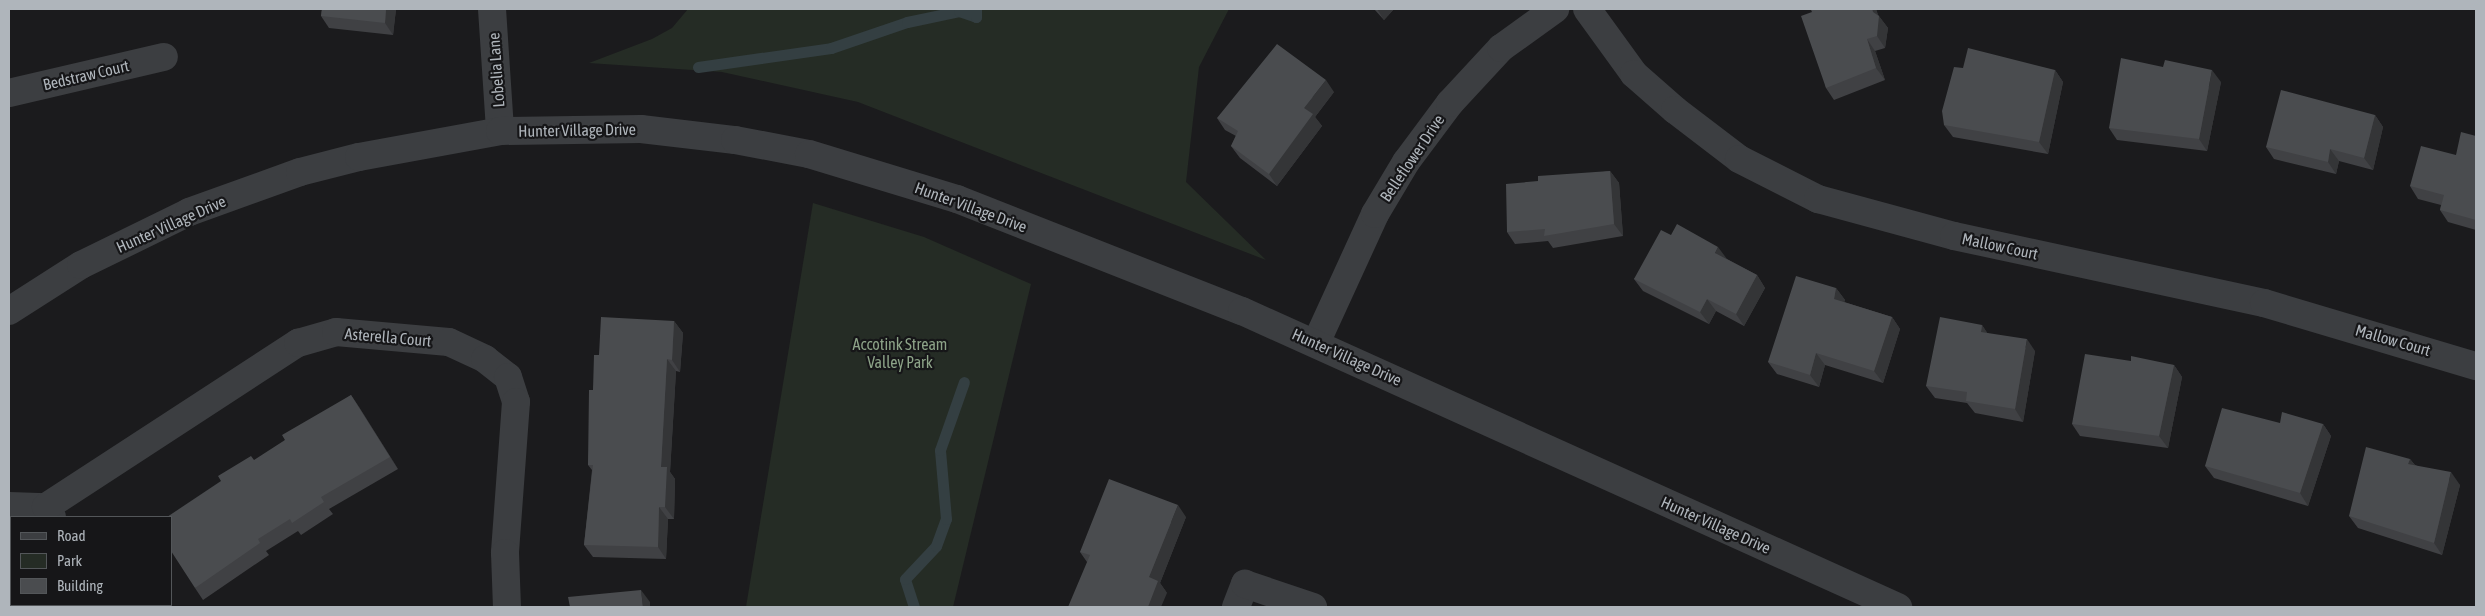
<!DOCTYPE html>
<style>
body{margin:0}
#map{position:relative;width:2485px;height:616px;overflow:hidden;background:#1b1b1d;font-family:"Asap Condensed",sans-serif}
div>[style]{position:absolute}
.green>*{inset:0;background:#252c25}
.stream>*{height:11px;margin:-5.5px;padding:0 5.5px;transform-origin:5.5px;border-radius:5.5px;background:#343f42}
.minor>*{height:28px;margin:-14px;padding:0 14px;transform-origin:14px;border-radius:14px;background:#3c3e41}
.tertiary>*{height:28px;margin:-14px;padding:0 14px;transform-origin:14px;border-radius:14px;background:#3c3e41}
.wall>*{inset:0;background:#404144}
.shaded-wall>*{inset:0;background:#343537}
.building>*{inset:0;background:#4a4c4f}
span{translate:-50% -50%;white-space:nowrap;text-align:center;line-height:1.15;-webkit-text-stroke:4.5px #161618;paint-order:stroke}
.street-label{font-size:16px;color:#afb5bb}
.park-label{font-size:16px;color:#8da388}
.frame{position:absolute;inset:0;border:10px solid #afb5bb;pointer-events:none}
.legend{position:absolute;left:10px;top:516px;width:162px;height:90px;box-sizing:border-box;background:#161618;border:1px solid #535659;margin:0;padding:6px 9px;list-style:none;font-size:15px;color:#afb5bb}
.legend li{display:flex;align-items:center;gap:10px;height:25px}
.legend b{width:25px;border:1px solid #535659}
</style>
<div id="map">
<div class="green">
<div style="clip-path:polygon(688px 9px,1229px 9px,1199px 67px,1186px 182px,1266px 260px,858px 102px,722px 72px,589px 63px,652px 39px,672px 28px)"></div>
<div style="clip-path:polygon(813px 203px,924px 237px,1031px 284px,953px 607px,746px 607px)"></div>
</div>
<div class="stream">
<div style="left:698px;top:67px;width:134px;rotate:-8.1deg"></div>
<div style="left:831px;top:48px;width:80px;rotate:-18.9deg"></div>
<div style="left:907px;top:22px;width:53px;rotate:-11.9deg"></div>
<div style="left:959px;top:11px;width:18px;rotate:19deg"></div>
<div style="left:976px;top:17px;width:8px;rotate:-90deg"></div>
<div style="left:914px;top:607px;width:29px;rotate:-108deg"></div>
<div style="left:905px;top:579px;width:45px;rotate:-46.8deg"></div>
<div style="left:936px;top:546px;width:29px;rotate:-70deg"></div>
<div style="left:946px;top:519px;width:69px;rotate:-95deg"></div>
<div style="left:940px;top:450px;width:72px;rotate:-70.6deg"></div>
</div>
<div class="minor">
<div style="left:492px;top:9px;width:122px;rotate:86.2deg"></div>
<div style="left:1587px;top:9px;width:80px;rotate:54.1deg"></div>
<div style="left:1634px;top:74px;width:55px;rotate:41.3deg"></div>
<div style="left:1675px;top:110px;width:81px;rotate:37.4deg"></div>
<div style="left:1739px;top:159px;width:89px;rotate:26.9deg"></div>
<div style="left:1818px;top:199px;width:141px;rotate:15.2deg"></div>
<div style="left:1954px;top:236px;width:317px;rotate:12.2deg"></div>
<div style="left:2264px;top:303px;width:221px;rotate:16.6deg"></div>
<div style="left:9px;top:93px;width:159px;rotate:-13.1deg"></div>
<div style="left:1316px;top:343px;width:142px;rotate:-65.4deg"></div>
<div style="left:1375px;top:214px;width:61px;rotate:-59.2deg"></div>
<div style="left:1406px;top:162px;width:74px;rotate:-53.3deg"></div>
<div style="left:1450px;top:103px;width:75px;rotate:-47.2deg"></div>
<div style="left:1501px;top:48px;width:67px;rotate:-35.8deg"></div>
<div style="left:9px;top:506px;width:37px;rotate:2deg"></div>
<div style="left:52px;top:517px;width:12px;rotate:-121deg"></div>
<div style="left:46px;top:507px;width:301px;rotate:-33.1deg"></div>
<div style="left:298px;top:343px;width:40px;rotate:-16deg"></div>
<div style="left:336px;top:332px;width:113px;rotate:5.1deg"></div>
<div style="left:449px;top:342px;width:40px;rotate:25deg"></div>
<div style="left:485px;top:359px;width:29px;rotate:38deg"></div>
<div style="left:508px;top:377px;width:26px;rotate:72deg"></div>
<div style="left:516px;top:402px;width:151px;rotate:94.2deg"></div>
<div style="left:505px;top:553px;width:54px;rotate:87.9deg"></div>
<div style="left:112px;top:605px;width:3px;rotate:45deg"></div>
<div style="left:1236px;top:607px;width:25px;rotate:-69deg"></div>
<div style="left:1245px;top:584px;width:72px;rotate:18.7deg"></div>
</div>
<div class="tertiary">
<div style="left:9px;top:311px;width:85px;rotate:-32.6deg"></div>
<div style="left:81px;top:265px;width:120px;rotate:-26.1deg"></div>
<div style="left:189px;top:212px;width:118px;rotate:-19.8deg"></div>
<div style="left:300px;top:172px;width:61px;rotate:-14.3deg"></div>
<div style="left:359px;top:157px;width:143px;rotate:-10.4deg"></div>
<div style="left:500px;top:131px;width:141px;rotate:-0.8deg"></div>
<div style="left:641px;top:129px;width:95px;rotate:6.7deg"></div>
<div style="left:735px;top:140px;width:75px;rotate:10.7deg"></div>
<div style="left:809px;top:154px;width:155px;rotate:16.9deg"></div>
<div style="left:957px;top:199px;width:306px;rotate:21.5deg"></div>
<div style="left:1242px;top:311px;width:720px;rotate:24.29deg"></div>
</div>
<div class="wall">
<div style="clip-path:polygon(322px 9px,396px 9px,393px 35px,329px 28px,321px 16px)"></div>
<div style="clip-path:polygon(1374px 9px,1394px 9px,1384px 20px)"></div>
<div style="clip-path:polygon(1811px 9px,1876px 9px,1878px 15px,1888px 28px,1885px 48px,1875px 51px,1885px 80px,1834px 100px,1826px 88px,1812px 12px)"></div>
<div style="clip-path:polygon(1963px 68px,2055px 70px,2063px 82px,2048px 154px,1953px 137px,1944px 125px)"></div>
<div style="clip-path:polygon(2221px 82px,2207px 151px,2117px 140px,2109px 128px)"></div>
<div style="clip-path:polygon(1334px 92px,1315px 117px,1322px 126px,1277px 186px,1240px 158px,1231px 146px,1236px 136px,1225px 130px,1217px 118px)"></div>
<div style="clip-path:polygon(2375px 115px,2383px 127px,2373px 170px,2339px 161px,2336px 174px,2274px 159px,2266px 147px)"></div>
<div style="clip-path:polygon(2476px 136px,2476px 230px,2448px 222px,2440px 210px,2441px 205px,2418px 199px,2410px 186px,2456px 155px)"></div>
<div style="clip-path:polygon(1610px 171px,1619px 183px,1623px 236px,1553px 248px,1548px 241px,1515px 244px,1507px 232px,1538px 181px)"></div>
<div style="clip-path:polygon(1671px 235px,1727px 259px,1757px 275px,1765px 288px,1744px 326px,1716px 311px,1709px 324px,1643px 291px,1634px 279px)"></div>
<div style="clip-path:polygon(1836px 288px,1845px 300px,1844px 302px,1892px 317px,1900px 329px,1883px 383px,1825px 365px,1819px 387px,1777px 374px,1768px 362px)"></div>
<div style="clip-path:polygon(674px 321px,683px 333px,680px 372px,676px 371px,670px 472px,675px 479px,674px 519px,668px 519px,666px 559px,593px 557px,584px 545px,592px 470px,588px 465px,593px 390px,599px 355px)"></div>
<div style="clip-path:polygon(1982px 325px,1987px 333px,2035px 351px,2023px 422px,1975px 413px,1967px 403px,1935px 398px,1926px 386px)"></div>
<div style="clip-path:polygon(2131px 361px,2174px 365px,2182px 377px,2168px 448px,2080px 436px,2072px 424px)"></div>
<div style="clip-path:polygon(351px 395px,359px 407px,398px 469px,329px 509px,333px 514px,301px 535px,298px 531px,266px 551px,269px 555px,203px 600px,195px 588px,285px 440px)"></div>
<div style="clip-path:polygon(2280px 423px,2323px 424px,2331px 436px,2308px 506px,2214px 478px,2205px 466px)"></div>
<div style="clip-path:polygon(2410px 459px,2415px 465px,2460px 485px,2442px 555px,2358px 528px,2349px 516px)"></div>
<div style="clip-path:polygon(1186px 517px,1160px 583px,1167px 593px,1087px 562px,1080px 552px)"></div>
</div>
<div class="shaded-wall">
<div style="clip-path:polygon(386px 9px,396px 9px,393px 35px,385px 23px)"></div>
<div style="clip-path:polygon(1377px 9px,1394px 9px,1384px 20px)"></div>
<div style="clip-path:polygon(1872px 9px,1876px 9px,1879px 18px,1879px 16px,1888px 28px,1885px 48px,1877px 36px,1873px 12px)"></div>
<div style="clip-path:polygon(1867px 39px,1875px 51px,1885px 80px,1876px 68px)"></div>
<div style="clip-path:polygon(2055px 70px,2063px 82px,2048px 154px,2039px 142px)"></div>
<div style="clip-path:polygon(2212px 70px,2221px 82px,2207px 151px,2199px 139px)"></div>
<div style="clip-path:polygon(1326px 80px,1334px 92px,1315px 117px,1322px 126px,1277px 186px,1269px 174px,1304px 108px)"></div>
<div style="clip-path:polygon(2375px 115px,2383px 127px,2373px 170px,2364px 158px)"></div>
<div style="clip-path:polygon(2330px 149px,2339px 161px,2336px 174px,2328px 162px)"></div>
<div style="clip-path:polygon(1610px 171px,1619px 183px,1623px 236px,1614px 224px)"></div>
<div style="clip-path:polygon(1718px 247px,1727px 259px,1724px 265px,1715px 253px)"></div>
<div style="clip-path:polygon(1757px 275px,1765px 288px,1744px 326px,1736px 314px)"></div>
<div style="clip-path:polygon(1836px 288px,1845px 300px,1842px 311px,1834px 299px)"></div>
<div style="clip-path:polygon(1707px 299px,1716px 311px,1709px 324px,1700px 312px)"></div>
<div style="clip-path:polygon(1892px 317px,1900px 329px,1883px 383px,1874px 371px)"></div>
<div style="clip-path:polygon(674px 321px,683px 333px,680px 372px,672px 360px)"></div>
<div style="clip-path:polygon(1982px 325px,1990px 337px,1981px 332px)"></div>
<div style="clip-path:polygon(2027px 339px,2035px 351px,2023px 422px,2015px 409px)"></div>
<div style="clip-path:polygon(1816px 353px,1825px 365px,1819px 387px,1810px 375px)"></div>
<div style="clip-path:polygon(667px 359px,676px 371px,670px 472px,675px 479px,674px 519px,665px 507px,661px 467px)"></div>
<div style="clip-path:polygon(2174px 365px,2182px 377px,2168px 448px,2159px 436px)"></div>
<div style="clip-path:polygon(351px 395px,359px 407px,398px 469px,390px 457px)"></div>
<div style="clip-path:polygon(2323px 424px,2331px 436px,2308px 506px,2300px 493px)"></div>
<div style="clip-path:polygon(2410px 459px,2419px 471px,2408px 464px)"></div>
<div style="clip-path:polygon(2451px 472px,2460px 485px,2442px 555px,2434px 543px)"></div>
<div style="clip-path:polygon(1178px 505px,1186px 517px,1160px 583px,1167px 593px,1161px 607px,1148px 607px,1149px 577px)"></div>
<div style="clip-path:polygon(659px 507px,668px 519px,666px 559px,658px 547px)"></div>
<div style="clip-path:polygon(641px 590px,650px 602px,650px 607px,643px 607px)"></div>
</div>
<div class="building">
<div style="clip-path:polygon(322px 9px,386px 9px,385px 23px,321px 16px)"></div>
<div style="clip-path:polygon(1811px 9px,1872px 9px,1873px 12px,1879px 16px,1877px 36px,1867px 39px,1876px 68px,1826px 88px,1801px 16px,1812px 12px)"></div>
<div style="clip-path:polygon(1277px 44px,1326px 80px,1304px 108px,1313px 114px,1269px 174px,1231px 146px,1238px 131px,1217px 118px)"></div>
<div style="clip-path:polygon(1968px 48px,2055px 70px,2039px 142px,1944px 125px,1942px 111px,1954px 67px,1963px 68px)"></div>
<div style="clip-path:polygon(2121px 58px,2163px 67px,2165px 60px,2212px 70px,2199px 139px,2109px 128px)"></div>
<div style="clip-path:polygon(2281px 90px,2375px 115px,2364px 158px,2330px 149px,2328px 162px,2266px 147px)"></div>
<div style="clip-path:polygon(2461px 132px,2476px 136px,2476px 220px,2440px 210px,2444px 195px,2410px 186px,2421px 146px,2456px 155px)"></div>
<div style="clip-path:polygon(1610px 171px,1614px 224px,1544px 236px,1545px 229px,1507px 232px,1506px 184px,1538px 181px,1538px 176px)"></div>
<div style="clip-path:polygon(1677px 224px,1718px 247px,1715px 253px,1757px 275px,1736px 314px,1707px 299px,1700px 312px,1634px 279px,1661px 230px,1671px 235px)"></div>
<div style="clip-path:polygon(1796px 276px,1836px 288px,1834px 299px,1892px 317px,1874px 371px,1816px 353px,1810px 375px,1768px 362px)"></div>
<div style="clip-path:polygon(601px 317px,674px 321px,672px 360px,667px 359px,661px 467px,667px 467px,665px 507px,659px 507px,658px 547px,584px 545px,593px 465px,588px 465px,589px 390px,593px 390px,594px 355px,599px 355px)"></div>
<div style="clip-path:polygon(1940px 317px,1982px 325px,1981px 332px,2027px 339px,2015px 409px,1966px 401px,1967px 392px,1926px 386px)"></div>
<div style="clip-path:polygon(2085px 354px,2131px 361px,2131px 356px,2174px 365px,2159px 436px,2072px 424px)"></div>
<div style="clip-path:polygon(351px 395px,390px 457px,321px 497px,324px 502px,292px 523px,290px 519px,258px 539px,260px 543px,195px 588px,171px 551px,171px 517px,167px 517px,221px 481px,218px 476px,251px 456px,254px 460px,285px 440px,282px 435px)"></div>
<div style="clip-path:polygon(2222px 408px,2280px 423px,2282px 412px,2323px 424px,2300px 493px,2205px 466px)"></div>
<div style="clip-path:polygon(2366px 447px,2410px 459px,2408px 464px,2451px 472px,2434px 543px,2349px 516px)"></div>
<div style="clip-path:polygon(1109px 479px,1178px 505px,1149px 577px,1158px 581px,1148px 607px,1068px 607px,1090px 555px,1080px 552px)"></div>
<div style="clip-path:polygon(641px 590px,643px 607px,570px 607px,568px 597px)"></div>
<div style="clip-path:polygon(9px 595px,11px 599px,11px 605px,15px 605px,17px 607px,9px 607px)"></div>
</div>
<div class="street-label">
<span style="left:496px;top:70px;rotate:-94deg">Lobelia Lane</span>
<span style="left:86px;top:75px;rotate:-13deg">Bedstraw Court</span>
<span style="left:577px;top:130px;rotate:-1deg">Hunter Village Drive</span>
<span style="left:1412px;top:158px;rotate:-56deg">Belleflower Drive</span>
<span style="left:971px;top:207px;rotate:20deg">Hunter Village Drive</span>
<span style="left:171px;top:224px;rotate:-24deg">Hunter Village Drive</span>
<span style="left:2000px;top:246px;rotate:12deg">Mallow Court</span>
<span style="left:388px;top:337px;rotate:5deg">Asterella Court</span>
<span style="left:2393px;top:340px;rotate:16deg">Mallow Court</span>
<span style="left:1347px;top:357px;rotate:24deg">Hunter Village Drive</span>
<span style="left:1716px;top:525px;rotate:24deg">Hunter Village Drive</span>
</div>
<div class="park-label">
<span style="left:900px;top:353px">Accotink Stream<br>Valley Park</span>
</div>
<div class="frame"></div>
<ul class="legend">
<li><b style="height:6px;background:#3c3e41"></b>Road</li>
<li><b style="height:14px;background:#252c25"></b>Park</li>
<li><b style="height:14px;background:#4a4c4f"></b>Building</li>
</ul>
</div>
